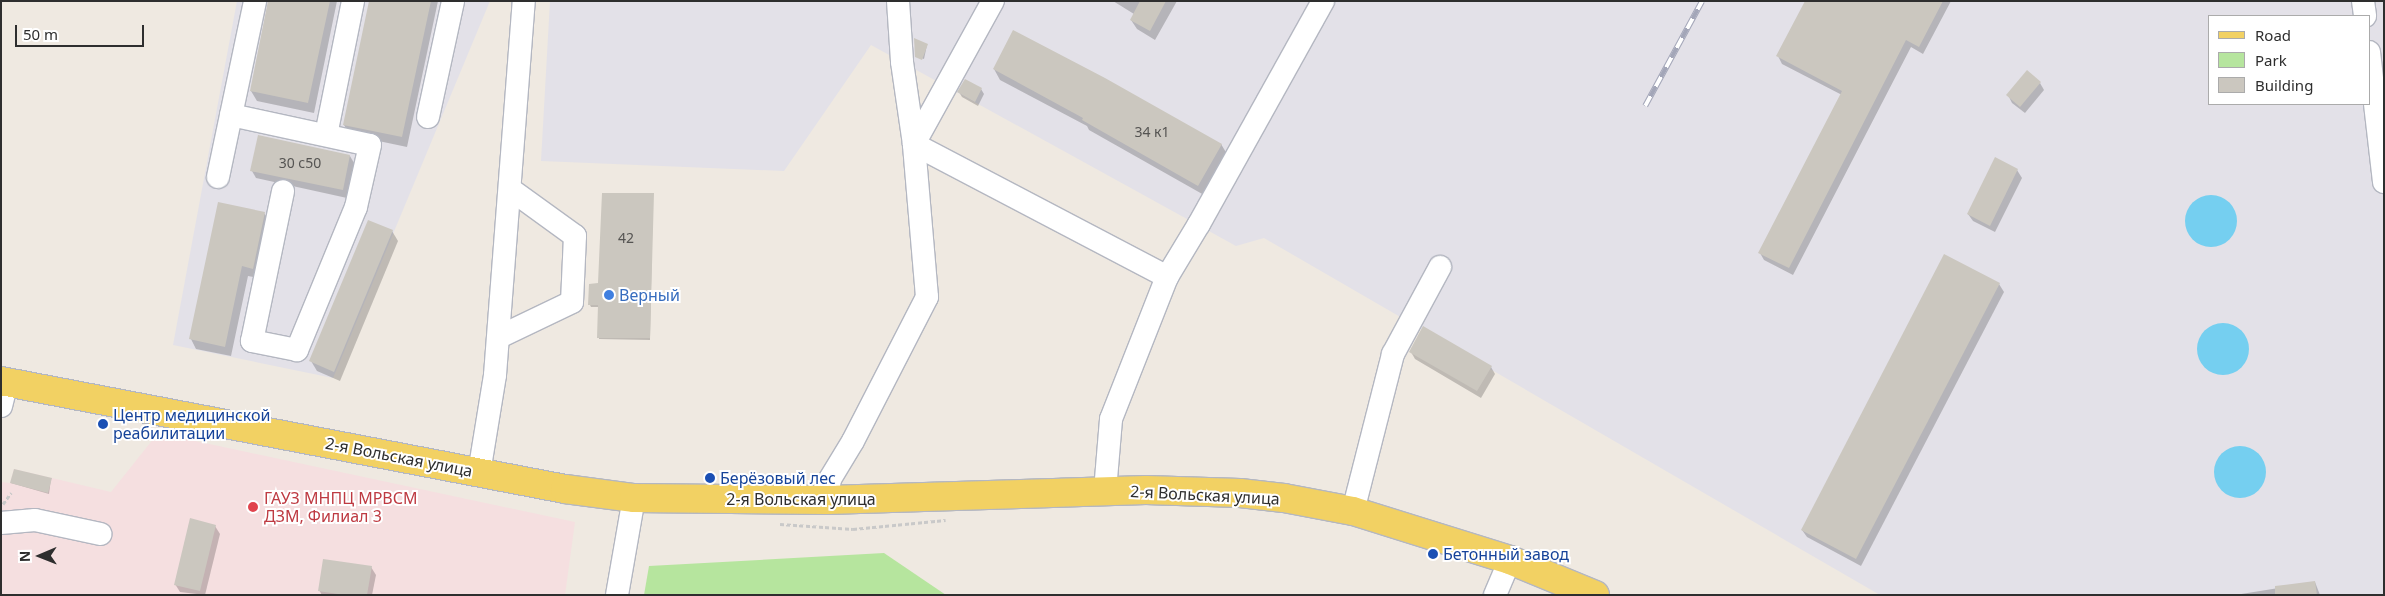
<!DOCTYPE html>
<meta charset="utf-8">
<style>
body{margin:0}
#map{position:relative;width:2385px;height:596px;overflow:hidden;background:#efe9e1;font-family:"Noto Sans",sans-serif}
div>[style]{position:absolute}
.industrial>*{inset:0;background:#e3e1e8}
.medical>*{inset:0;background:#f5dfe0}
.green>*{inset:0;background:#b6e59e}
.water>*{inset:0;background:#75cff0}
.round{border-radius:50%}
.shadow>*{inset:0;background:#0003}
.building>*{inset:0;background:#cbc7bf}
.path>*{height:3px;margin-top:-1.5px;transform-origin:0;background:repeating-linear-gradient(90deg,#c9c9c9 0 4px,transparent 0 6.5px)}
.roads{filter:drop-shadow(1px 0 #b4b7c1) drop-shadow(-1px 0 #b4b7c1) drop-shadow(0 1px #b4b7c1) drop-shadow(0 -1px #b4b7c1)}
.minor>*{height:22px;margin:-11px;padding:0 11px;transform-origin:11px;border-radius:11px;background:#fff}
.major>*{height:28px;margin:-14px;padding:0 14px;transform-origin:14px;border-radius:14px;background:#f2d163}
.rail>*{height:5.5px;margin-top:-2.75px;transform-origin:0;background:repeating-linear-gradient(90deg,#fff 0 11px,#a3a6b8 0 22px);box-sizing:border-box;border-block:1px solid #a3a6b8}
.dots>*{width:14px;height:14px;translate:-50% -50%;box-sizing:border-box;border:2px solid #fff;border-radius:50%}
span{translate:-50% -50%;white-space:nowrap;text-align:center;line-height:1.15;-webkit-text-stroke:4px #fff;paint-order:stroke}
.number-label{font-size:14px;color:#555452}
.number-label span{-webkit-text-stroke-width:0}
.shop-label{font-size:16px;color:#366cbe}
.left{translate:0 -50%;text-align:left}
.transit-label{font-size:16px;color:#164399}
.street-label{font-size:16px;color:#2e2e2e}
.health-label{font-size:16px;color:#be3a42}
.frame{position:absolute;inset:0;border:2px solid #2e2e2e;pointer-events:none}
.legend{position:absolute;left:2208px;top:15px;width:162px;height:90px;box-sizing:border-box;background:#fff;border:1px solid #ababab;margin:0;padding:6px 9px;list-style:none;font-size:15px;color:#2e2e2e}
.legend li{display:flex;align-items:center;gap:10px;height:25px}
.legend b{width:25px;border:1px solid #ababab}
.north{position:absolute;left:15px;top:531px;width:50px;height:50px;-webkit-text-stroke:4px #fff;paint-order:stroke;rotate:269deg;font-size:14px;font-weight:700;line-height:20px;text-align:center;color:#2e2e2e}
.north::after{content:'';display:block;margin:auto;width:18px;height:22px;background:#2e2e2e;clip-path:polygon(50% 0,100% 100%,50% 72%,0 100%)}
.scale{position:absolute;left:15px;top:25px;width:129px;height:22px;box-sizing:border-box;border:2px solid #2e2e2e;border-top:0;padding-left:6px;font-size:15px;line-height:18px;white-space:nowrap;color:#2e2e2e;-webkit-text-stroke:4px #fff;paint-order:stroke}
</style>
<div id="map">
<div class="industrial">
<div style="clip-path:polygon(237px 1px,490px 1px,333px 378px,173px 345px)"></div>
<div style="clip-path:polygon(evenodd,550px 1px,2384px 1px,2384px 595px,1880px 595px,1264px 238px,1236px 246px,871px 45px,784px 171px,541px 161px,550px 1px,2209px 16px,2369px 16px,2369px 104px,2209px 104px,2209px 16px)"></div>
</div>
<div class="medical">
<div style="clip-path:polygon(158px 433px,575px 522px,565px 595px,1px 595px,1px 482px,10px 483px,14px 469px,111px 492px)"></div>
</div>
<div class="green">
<div style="clip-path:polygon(884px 553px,946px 595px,644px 595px,649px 566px)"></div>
</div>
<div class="water">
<div class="round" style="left:2185px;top:195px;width:52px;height:52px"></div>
<div class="round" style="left:2197px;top:323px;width:52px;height:52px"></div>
<div class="round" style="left:2214px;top:446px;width:52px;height:52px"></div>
</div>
<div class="shadow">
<div style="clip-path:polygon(269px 1px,337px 1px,314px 113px,257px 101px,251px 91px)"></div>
<div style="clip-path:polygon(370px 1px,438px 1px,407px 147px,350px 135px,344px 125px)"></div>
<div style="clip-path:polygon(1113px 1px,1177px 1px,1155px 40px,1137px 29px,1131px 20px,1134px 14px)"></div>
<div style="clip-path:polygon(1806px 1px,1951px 1px,1923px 54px,1911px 47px,1793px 275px,1764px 260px,1760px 253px,1842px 95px,1782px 64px,1778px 56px)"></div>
<div style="clip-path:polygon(927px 45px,924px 59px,916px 56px)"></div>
<div style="clip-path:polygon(994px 69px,1221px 144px,1227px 154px,1204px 195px,1089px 130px,1087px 126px,1000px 80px)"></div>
<div style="clip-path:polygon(2040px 83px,2044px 90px,2025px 113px,2012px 103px,2008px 95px)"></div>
<div style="clip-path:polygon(981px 89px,984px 94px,978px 106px,962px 97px,959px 92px)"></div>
<div style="clip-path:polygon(350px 156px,354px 163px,347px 198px,256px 178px,252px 171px)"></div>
<div style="clip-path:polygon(2017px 170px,2022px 178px,1995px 232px,1973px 221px,1968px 214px)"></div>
<div style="clip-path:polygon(653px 194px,650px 340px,599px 339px,599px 307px,591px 307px,590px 305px)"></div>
<div style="clip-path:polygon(264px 213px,270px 223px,259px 278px,248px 276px,231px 356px,196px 349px,191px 339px)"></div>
<div style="clip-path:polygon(392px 231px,398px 241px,340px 381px,317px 371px,311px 361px)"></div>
<div style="clip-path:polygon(1999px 284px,2004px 292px,1861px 566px,1807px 537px,1802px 530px)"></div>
<div style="clip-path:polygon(1411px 352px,1491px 367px,1495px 374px,1481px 398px,1415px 359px)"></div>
<div style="clip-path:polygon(51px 479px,49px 494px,11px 483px)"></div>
<div style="clip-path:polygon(215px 526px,220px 534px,205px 595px,180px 592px,175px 584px)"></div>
<div style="clip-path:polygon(371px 567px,376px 575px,372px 595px,322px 595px,319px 590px)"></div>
<div style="clip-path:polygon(2315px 582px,2320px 595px,2235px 595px)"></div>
</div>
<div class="building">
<div style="clip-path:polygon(268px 1px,330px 1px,308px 103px,250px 91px)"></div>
<div style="clip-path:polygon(369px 1px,431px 1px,402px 137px,343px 125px)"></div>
<div style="clip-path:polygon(1140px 1px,1166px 1px,1150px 31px,1130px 20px)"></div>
<div style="clip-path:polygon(1805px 1px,1943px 1px,1919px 47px,1906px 40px,1789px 268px,1758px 253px,1842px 91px,1776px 56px)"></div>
<div style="clip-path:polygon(1013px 30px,1105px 78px,1222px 144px,1198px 186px,1082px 120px,1083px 118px,993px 69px)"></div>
<div style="clip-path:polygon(914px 38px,928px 44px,922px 60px,915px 57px)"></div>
<div style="clip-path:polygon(2027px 70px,2041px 82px,2020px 107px,2006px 95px)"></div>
<div style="clip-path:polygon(965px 79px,982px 88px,975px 102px,957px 92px)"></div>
<div style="clip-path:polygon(258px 135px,350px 155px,343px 190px,250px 171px)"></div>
<div style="clip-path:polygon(1995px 157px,2018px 169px,1990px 226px,1967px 214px)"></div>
<div style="clip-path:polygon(602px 193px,654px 193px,650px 338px,597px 338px,598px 305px,588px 305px,589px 284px,598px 283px)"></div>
<div style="clip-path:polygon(218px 202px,265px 212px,253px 269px,242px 266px,225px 347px,189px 339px)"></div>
<div style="clip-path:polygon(368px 220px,393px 230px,334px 372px,309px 361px)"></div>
<div style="clip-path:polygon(1944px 254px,2000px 283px,1856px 559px,1801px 530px)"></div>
<div style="clip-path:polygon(1423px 326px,1492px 366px,1477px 391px,1409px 352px)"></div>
<div style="clip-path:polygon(14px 469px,52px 478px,48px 493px,10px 483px)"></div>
<div style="clip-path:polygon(190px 518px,216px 525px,200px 591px,174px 585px)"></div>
<div style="clip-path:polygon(323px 559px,372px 566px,367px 595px,344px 595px,318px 591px)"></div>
<div style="clip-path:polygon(2315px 581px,2317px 595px,2275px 595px,2275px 586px)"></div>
</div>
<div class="path">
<div style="left:3px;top:504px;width:14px;rotate:-54deg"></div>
<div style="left:780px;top:524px;width:73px;rotate:3.9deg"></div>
<div style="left:853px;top:529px;width:93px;rotate:-5.5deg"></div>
</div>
<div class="roads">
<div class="minor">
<div style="left:898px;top:1px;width:61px;rotate:86.2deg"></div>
<div style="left:902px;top:62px;width:83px;rotate:81.7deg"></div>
<div style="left:914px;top:144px;width:286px;rotate:27.7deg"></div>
<div style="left:2363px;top:1px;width:15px;rotate:82deg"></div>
<div style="left:2369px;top:52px;width:131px;rotate:83.4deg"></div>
<div style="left:231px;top:115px;width:142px;rotate:12.2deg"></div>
<div style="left:370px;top:145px;width:64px;rotate:102.7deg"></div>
<div style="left:356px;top:207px;width:155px;rotate:112.4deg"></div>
<div style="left:297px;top:350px;width:46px;rotate:-168.7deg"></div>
<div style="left:252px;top:341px;width:153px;rotate:-78.3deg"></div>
<div style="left:428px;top:117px;width:119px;rotate:-77.8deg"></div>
<div style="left:326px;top:135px;width:137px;rotate:-78.6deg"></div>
<div style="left:218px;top:177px;width:180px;rotate:-78.1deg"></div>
<div style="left:499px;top:337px;width:81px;rotate:-25.6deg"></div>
<div style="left:572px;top:302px;width:66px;rotate:-87.4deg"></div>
<div style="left:575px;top:236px;width:80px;rotate:-144.1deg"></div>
<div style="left:1px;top:406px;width:25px;rotate:-76deg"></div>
<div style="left:479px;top:473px;width:99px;rotate:-80.7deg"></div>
<div style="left:495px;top:375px;width:375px;rotate:-85.6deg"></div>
<div style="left:1105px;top:491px;width:72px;rotate:-85.2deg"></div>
<div style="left:1111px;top:419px;width:153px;rotate:-68.5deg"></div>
<div style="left:1167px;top:277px;width:62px;rotate:-58.9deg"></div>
<div style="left:1199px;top:224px;width:255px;rotate:-60.9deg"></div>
<div style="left:827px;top:500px;width:21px;rotate:-82deg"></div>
<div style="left:830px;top:479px;width:44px;rotate:-58.8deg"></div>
<div style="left:853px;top:441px;width:162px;rotate:-62.8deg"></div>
<div style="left:927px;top:297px;width:154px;rotate:-94.9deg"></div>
<div style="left:914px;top:144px;width:163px;rotate:-61.1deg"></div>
<div style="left:1353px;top:511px;width:162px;rotate:-75.7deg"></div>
<div style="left:1393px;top:354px;width:99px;rotate:-61.6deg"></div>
<div style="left:1px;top:523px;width:34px;rotate:-5deg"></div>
<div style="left:35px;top:520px;width:67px;rotate:12deg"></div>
<div style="left:617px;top:595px;width:98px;rotate:-80.1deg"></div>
<div style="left:1495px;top:595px;width:38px;rotate:-67deg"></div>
</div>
<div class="major">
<div style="left:1px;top:381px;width:574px;rotate:10.84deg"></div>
<div style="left:565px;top:489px;width:70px;rotate:7.4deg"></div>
<div style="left:634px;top:498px;width:193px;rotate:0.6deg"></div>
<div style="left:827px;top:500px;width:319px;rotate:-1.8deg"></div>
<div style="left:1146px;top:490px;width:94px;rotate:1.8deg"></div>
<div style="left:1240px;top:493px;width:44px;rotate:6.5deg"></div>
<div style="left:1284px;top:498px;width:70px;rotate:10.7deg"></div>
<div style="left:1353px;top:511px;width:164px;rotate:17.3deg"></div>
<div style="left:1510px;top:560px;width:92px;rotate:22.4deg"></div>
</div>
</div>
<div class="rail">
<div style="left:1645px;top:106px;width:119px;rotate:-61.5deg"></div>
</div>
<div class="dots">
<div style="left:609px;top:295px;background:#3f7fe0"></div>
<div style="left:103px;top:424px;background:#1a4fb4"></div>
<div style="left:710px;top:478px;background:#1a4fb4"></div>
<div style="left:253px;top:507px;background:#e0444e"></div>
<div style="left:1433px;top:554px;background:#1a4fb4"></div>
</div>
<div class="number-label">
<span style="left:1152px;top:132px">34 к1</span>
<span style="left:300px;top:163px">30 с50</span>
<span style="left:626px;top:238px">42</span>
</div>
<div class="shop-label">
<span class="left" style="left:619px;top:295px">Верный</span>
</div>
<div class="transit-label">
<span class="left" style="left:113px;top:424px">Центр медицинской<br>реабилитации</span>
<span class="left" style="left:720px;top:478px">Берёзовый лес</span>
<span class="left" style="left:1443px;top:554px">Бетонный завод</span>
</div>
<div class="street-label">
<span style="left:399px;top:457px;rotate:11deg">2-я Вольская улица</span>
<span style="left:1205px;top:495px;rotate:3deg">2-я Вольская улица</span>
<span style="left:801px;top:499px">2-я Вольская улица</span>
</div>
<div class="health-label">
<span class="left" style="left:264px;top:507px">ГАУЗ МНПЦ МРВСМ<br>ДЗМ, Филиал 3</span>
</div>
<div class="frame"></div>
<ul class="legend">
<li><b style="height:6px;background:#f2d163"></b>Road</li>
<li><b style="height:14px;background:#b6e59e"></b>Park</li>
<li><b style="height:14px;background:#cbc7bf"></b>Building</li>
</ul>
<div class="north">N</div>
<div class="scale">50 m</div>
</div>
